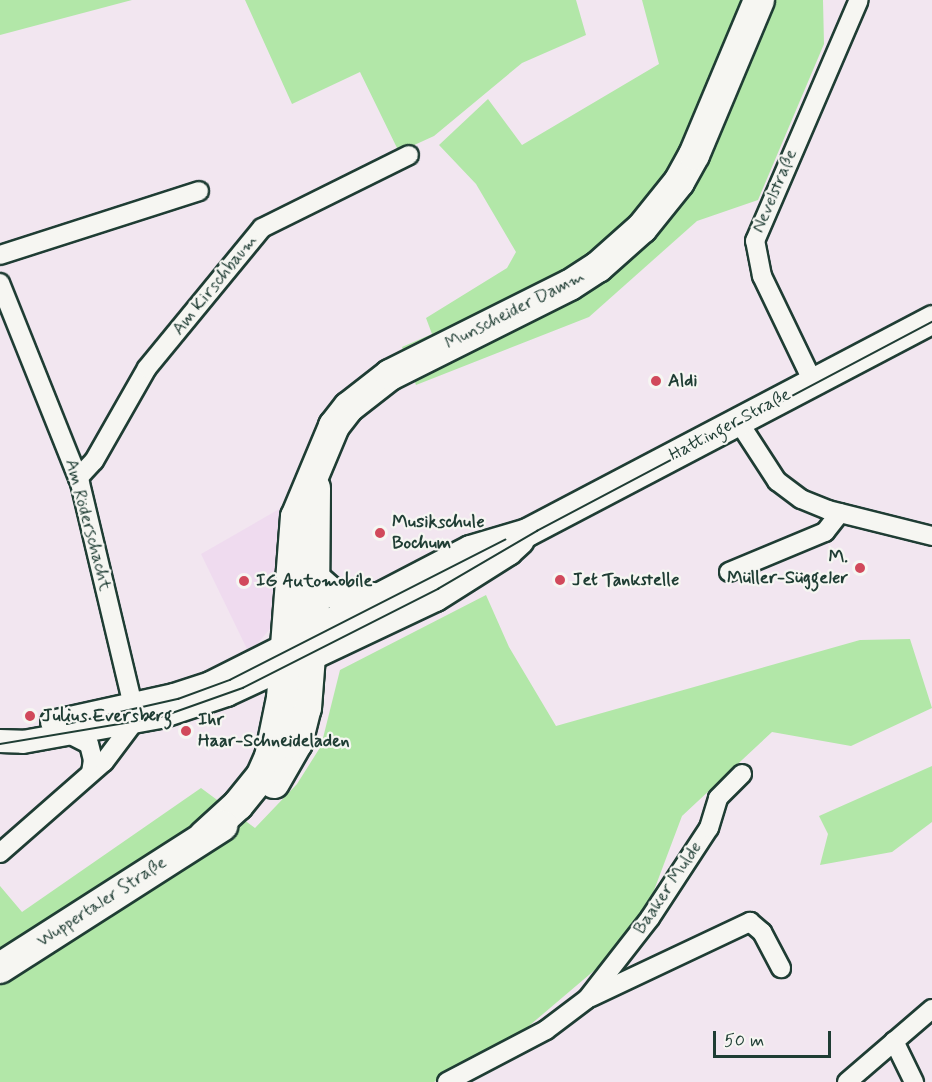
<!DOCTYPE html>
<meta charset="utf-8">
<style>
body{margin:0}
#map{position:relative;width:932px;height:1082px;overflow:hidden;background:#f2e6f0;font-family:Mynerve,sans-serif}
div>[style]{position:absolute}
.built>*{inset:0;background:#efdbef}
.green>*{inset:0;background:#b2e7a8}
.roads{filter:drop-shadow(2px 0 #1f3d34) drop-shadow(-2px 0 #1f3d34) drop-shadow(0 2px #1f3d34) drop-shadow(0 -2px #1f3d34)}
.minor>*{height:18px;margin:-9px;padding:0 9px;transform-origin:9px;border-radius:9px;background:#f6f6f2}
.tertiary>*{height:22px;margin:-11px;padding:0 11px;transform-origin:11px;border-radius:11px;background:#f6f6f2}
.secondary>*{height:27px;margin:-13.5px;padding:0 13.5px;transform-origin:13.5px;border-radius:13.5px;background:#f6f6f2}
.primary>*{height:30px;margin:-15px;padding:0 15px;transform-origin:15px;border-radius:15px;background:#f6f6f2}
.tram>*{height:1.5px;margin:-0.75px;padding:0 0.75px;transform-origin:0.75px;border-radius:0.75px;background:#1f3d34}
.dots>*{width:16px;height:16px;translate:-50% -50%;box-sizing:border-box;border:3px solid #f6f6f2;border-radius:50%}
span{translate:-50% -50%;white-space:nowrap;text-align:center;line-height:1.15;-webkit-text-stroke:4.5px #f6f6f2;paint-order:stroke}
.street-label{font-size:18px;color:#1f3d34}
.poi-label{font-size:18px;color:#1f3d34;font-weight:700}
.left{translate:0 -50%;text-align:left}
.right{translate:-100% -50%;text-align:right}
.scale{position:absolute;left:713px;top:1031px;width:118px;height:27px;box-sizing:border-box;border:3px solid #1f3d34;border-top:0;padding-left:8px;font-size:18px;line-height:21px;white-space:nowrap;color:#1f3d34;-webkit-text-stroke:4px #f6f6f2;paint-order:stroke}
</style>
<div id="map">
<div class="built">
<div style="clip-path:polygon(281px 508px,270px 629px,257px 644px,247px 649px,201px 554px)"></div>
</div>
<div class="green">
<div style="clip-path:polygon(0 0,132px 0,0 35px)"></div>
<div style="clip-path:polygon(245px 0,576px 0,586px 35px,522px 63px,434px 136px,399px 152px,360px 72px,292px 104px)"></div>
<div style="clip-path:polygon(642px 0,823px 0,824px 44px,758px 200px,697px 221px,589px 317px,416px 385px,402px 347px,432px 334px,426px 318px,507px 268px,516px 252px,476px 184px,439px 145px,488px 99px,522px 145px,659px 64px)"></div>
<div style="clip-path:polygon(486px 595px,509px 647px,556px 726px,860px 640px,910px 639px,932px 708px,851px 746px,772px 732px,682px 816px,650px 901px,616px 952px,510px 1042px,434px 1082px,0 1082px,0 886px,22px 912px,201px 788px,255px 828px,297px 784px,321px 746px,340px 670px)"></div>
<div style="clip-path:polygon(932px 766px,932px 822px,892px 852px,820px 865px,828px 834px,819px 816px)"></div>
</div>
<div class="roads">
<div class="minor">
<div style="left:0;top:255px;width:209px;rotate:-17.8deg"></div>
<div style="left:0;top:283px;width:215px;rotate:68.2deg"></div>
<div style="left:80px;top:483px;width:228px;rotate:76.6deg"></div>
<div style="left:813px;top:382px;width:118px;rotate:-115.7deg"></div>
<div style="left:762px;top:276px;width:36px;rotate:-101deg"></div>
<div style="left:755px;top:241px;width:262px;rotate:-66.7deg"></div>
<div style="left:738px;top:421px;width:72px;rotate:57deg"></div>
<div style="left:777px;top:481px;width:30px;rotate:37deg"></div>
<div style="left:801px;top:499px;width:29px;rotate:22deg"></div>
<div style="left:828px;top:510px;width:107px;rotate:14deg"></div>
<div style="left:78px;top:478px;width:23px;rotate:-47deg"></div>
<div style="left:94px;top:461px;width:107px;rotate:-60.3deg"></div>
<div style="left:147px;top:368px;width:181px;rotate:-50.6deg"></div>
<div style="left:262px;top:228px;width:164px;rotate:-26.4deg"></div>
<div style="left:729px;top:572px;width:104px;rotate:-22.6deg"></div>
<div style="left:825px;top:532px;width:24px;rotate:-52deg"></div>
<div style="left:69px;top:734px;width:22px;rotate:27deg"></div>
<div style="left:89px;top:744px;width:16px;rotate:76deg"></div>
<div style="left:93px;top:760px;width:12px;rotate:99deg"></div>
<div style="left:0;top:853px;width:138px;rotate:-41.2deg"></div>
<div style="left:104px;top:762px;width:50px;rotate:-53.1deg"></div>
<div style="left:591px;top:997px;width:176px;rotate:-25.3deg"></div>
<div style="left:750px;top:922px;width:16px;rotate:40deg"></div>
<div style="left:762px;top:932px;width:41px;rotate:62.2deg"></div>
<div style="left:894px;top:1041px;width:46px;rotate:64deg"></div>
<div style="left:447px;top:1082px;width:112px;rotate:-27.7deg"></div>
<div style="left:546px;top:1030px;width:51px;rotate:-37.1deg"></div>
<div style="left:587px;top:999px;width:103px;rotate:-52.1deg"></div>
<div style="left:650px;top:918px;width:108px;rotate:-56.8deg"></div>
<div style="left:709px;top:828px;width:31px;rotate:-73deg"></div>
<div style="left:718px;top:798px;width:34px;rotate:-45deg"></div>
<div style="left:847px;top:1082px;width:112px;rotate:-40.7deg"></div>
</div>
<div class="tertiary">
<div style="left:52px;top:722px;width:125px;rotate:-12.5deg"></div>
<div style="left:174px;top:695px;width:38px;rotate:-18deg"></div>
<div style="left:210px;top:683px;width:85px;rotate:-26.6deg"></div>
<div style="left:0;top:741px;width:23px;rotate:2deg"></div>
<div style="left:23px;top:742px;width:140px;rotate:-10.3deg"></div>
<div style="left:161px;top:717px;width:70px;rotate:-18.4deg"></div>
<div style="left:227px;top:695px;width:64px;rotate:-25deg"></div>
</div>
<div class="secondary">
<div style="left:315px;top:577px;width:28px;rotate:41deg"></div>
<div style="left:336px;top:595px;width:17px;rotate:13deg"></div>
<div style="left:353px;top:599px;width:21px;rotate:-8deg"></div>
<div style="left:295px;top:640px;width:197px;rotate:-27.5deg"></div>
<div style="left:470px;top:549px;width:59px;rotate:-16.6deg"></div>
<div style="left:527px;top:532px;width:458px;rotate:-27.7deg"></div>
<div style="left:291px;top:665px;width:159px;rotate:-25.3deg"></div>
<div style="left:435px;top:597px;width:86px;rotate:-32.2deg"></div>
<div style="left:508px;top:551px;width:16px;rotate:-43deg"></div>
</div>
<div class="primary">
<div style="left:274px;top:783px;width:46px;rotate:-60.1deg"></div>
<div style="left:297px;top:743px;width:36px;rotate:-76deg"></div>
<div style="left:306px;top:708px;width:104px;rotate:-85.6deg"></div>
<div style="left:314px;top:604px;width:116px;rotate:-89.5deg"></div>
<div style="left:204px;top:836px;width:46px;rotate:-42.4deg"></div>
<div style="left:238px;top:805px;width:36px;rotate:-51deg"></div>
<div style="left:261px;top:777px;width:22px;rotate:-66deg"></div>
<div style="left:270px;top:757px;width:60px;rotate:-78.5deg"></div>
<div style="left:282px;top:698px;width:182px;rotate:-85.6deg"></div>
<div style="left:296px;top:517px;width:99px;rotate:-67.3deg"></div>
<div style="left:334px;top:426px;width:24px;rotate:-52deg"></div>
<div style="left:349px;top:407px;width:52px;rotate:-38deg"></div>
<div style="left:390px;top:375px;width:201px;rotate:-26.6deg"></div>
<div style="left:570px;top:285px;width:33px;rotate:-33deg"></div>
<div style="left:598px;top:267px;width:59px;rotate:-41.6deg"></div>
<div style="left:642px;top:228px;width:59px;rotate:-51.2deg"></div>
<div style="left:679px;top:182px;width:31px;rotate:-61deg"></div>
<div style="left:694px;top:155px;width:168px;rotate:-67.2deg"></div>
<div style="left:0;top:968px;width:264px;rotate:-32.6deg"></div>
</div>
</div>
<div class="tram">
<div style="left:67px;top:724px;width:114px;rotate:-12.7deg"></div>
<div style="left:178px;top:699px;width:55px;rotate:-20.1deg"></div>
<div style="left:230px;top:680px;width:309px;rotate:-27deg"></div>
<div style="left:0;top:744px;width:163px;rotate:-9.5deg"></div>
<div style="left:161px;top:717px;width:87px;rotate:-19.5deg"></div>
<div style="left:243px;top:688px;width:219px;rotate:-26.9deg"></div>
<div style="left:438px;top:589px;width:115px;rotate:-30.4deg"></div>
<div style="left:537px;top:531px;width:447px;rotate:-27.9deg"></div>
</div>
<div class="dots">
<div style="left:656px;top:381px;background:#d1495b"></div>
<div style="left:380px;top:533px;background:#d1495b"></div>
<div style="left:860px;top:568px;background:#d1495b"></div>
<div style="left:560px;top:580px;background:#d1495b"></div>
<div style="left:244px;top:581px;background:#d1495b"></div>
<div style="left:30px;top:716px;background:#d1495b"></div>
<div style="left:186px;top:731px;background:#d1495b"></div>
</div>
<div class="street-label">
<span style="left:775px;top:191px;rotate:-67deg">Nevelstraße</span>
<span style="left:215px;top:285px;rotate:-51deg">Am Kirschbaum</span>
<span style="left:515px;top:310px;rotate:-27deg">Munscheider Damm</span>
<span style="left:730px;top:425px;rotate:-28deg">Hattinger Straße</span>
<span style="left:88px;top:525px;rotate:75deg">Am Röderschacht</span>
<span style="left:668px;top:888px;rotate:-56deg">Baaker Mulde</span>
<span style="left:102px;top:902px;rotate:-33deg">Wuppertaler Straße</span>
</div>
<div class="poi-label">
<span class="left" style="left:668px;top:381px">Aldi</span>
<span class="left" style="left:392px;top:533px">Musikschule<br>Bochum</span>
<span class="right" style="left:848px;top:568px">M.<br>Müller-Süggeler</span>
<span class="left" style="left:572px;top:580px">Jet Tankstelle</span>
<span class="left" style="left:256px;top:581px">IG Automobile</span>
<span class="left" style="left:42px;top:716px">Julius Eversberg</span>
<span class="left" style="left:198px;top:731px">Ihr<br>Haar-Schneideladen</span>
</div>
<div class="scale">50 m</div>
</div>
